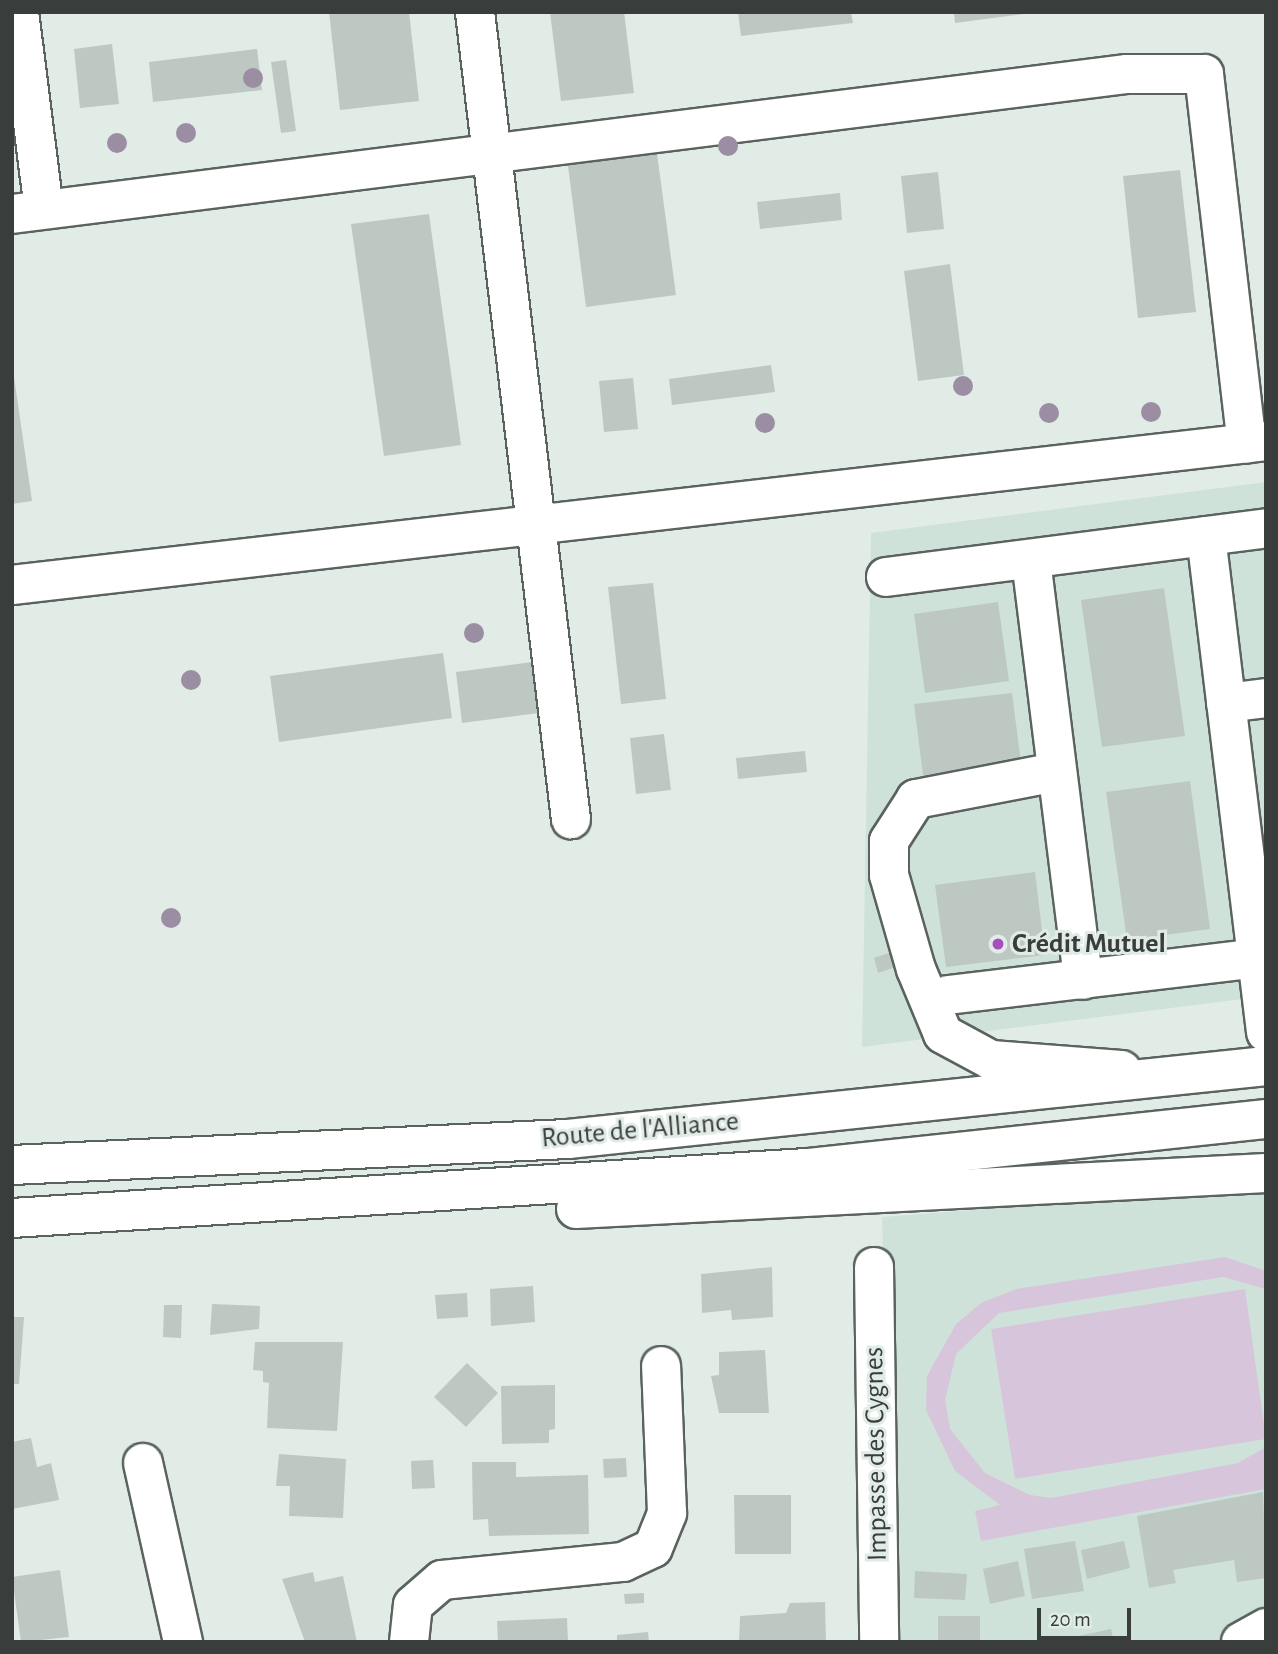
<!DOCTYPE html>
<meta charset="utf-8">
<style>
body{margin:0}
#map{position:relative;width:1278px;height:1654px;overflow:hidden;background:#e2ece7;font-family:"Alegreya Sans",sans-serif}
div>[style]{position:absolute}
.built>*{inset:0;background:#cfe2d9}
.green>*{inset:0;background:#d7c6db}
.building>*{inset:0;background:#bec8c3}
.roads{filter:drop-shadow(2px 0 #5a635e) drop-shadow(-2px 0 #5a635e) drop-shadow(0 2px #5a635e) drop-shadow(0 -2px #5a635e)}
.minor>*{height:38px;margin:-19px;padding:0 19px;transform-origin:19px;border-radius:19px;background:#fff}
.highway>*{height:38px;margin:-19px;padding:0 19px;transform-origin:19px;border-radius:19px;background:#fff}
.trees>*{width:20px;height:20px;margin:-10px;border-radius:50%;background:#9b8da2}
.dots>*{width:19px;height:19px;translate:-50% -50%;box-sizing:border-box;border:4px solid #e2ece7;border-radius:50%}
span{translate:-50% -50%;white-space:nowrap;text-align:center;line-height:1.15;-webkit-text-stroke:6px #e2ece7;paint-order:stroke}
.poi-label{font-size:28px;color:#393e3c;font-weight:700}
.left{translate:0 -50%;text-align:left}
.street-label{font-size:28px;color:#393e3c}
.frame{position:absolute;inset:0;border:14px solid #393e3c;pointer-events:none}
.scale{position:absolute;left:1037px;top:1608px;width:94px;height:32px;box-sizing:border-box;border:4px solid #393e3c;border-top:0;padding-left:9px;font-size:21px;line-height:24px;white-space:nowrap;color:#393e3c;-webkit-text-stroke:5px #e2ece7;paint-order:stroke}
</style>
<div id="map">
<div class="built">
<div style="clip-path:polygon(1266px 482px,1266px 996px,862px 1047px,871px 533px)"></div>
<div style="clip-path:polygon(1266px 1187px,1266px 1642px,893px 1642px,882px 1217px)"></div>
</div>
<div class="green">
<div style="clip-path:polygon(1225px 1257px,1266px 1271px,1266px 1289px,1223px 1277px,999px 1313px,956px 1354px,945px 1400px,950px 1429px,985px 1473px,1030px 1495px,1051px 1498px,1238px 1463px,1266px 1447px,1266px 1489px,981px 1541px,975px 1511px,1000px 1505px,955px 1471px,926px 1410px,927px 1376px,956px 1324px,981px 1303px,1016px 1289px)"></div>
<div style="clip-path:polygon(1245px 1289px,1266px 1439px,1015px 1479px,991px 1329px)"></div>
</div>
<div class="building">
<div style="clip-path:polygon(329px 12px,409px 12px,419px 101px,340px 110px)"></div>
<div style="clip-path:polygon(550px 12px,624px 12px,634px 93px,561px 101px)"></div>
<div style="clip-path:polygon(738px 12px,851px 12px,853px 23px,741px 36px)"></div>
<div style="clip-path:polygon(954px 12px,1023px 12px,1023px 14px,955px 23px)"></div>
<div style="clip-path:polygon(112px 44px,119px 104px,80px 108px,74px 49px)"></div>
<div style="clip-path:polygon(257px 49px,262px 90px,153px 102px,149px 62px)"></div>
<div style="clip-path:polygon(286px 60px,296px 131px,281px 133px,271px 62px)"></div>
<div style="clip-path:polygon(656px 146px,676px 295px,586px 307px,567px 158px)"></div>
<div style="clip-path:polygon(1180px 170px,1196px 312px,1138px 318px,1123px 176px)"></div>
<div style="clip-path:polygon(938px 172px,944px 229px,907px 233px,901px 176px)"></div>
<div style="clip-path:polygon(840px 193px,842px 220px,760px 229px,757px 202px)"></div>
<div style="clip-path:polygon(429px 214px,461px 445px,384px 456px,351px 224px)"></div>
<div style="clip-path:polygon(950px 264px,964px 375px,918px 381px,904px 271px)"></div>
<div style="clip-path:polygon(12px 363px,32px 501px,12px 504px)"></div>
<div style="clip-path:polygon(771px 365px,775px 392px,672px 405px,669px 379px)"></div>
<div style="clip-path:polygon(633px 378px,638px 429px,604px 432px,599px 381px)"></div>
<div style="clip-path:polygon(653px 583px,666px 699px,621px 704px,608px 587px)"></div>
<div style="clip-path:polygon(1164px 588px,1185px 736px,1102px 747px,1081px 600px)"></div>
<div style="clip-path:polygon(998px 602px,1009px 681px,925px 693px,914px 614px)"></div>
<div style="clip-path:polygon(443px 653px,452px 718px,279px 742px,270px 676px)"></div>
<div style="clip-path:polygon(532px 662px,539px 713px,462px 723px,456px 672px)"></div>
<div style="clip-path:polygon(1012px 693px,1022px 771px,924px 783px,914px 704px)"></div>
<div style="clip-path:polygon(664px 734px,671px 790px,636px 794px,630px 738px)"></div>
<div style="clip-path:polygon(805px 751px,807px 772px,738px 779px,736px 758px)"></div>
<div style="clip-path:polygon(1190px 781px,1210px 929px,1127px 940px,1106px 792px)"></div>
<div style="clip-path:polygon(1035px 872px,1045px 955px,946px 967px,935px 885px)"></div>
<div style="clip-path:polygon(892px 952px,896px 967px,878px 973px,874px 958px)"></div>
<div style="clip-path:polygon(772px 1267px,773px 1317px,732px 1320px,731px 1310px,702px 1313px,701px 1274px)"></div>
<div style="clip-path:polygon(533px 1286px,535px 1322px,491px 1326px,490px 1289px)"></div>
<div style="clip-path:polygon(467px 1293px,468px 1317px,437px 1319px,435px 1295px)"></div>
<div style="clip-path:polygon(212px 1304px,260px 1306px,259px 1329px,210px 1335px)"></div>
<div style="clip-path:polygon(164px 1305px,182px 1305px,181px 1338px,163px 1337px)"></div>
<div style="clip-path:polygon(12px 1317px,24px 1317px,19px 1384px,12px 1384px)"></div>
<div style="clip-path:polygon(255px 1342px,343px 1342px,337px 1431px,267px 1428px,269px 1383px,263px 1382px,263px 1371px,253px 1370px)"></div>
<div style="clip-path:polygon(765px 1350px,769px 1413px,719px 1413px,711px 1376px,719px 1375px,719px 1352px)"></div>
<div style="clip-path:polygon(467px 1363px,498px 1393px,466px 1427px,434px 1397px)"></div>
<div style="clip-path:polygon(555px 1385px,555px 1429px,549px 1430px,549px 1443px,502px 1444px,501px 1386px)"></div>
<div style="clip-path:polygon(31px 1438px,37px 1467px,51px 1463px,59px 1500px,12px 1509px,12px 1442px)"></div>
<div style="clip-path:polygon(279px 1454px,346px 1459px,343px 1518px,289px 1516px,290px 1486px,276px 1486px)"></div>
<div style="clip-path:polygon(626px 1458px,627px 1477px,604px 1478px,603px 1459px)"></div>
<div style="clip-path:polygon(433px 1460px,435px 1488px,412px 1489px,411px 1461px)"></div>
<div style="clip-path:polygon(472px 1462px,516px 1462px,516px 1477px,588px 1475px,589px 1534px,489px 1536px,488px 1519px,473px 1520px)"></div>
<div style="clip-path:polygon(1263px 1492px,1266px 1578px,1237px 1582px,1234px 1560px,1173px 1570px,1176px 1583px,1149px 1588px,1137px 1516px)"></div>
<div style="clip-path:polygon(734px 1495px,791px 1495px,791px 1554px,735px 1554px)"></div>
<div style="clip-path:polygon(1075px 1541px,1084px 1591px,1032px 1599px,1024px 1549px)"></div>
<div style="clip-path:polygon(1124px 1541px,1130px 1568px,1087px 1579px,1081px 1550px)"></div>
<div style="clip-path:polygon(1018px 1561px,1025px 1596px,990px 1604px,983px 1569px)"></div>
<div style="clip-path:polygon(60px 1570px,69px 1637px,21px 1642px,12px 1577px)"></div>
<div style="clip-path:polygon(915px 1571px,967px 1574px,965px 1600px,914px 1598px)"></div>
<div style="clip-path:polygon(313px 1572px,315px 1582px,343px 1576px,357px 1642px,305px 1642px,282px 1579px)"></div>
<div style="clip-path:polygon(644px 1593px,644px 1603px,625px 1604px,624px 1594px)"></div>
<div style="clip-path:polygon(825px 1602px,826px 1642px,739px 1642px,740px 1616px,786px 1613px,790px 1603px)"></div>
<div style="clip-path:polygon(938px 1616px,980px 1616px,980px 1642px,938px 1642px)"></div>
<div style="clip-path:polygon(567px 1618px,568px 1642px,498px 1642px,497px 1621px)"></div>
<div style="clip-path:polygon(1111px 1629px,1114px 1642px,1064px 1642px,1064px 1639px)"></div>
<div style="clip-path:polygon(648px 1632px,649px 1642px,617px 1642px,617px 1635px)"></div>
</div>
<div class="roads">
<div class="minor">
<div style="left:19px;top:12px;width:199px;rotate:82.8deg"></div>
<div style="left:475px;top:12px;width:813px;rotate:83.22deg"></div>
<div style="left:12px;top:214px;width:1124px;rotate:-7.16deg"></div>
<div style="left:1127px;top:74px;width:77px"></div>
<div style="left:1204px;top:74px;width:372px;rotate:83.4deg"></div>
<div style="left:1206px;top:536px;width:500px;rotate:83.1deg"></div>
<div style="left:1031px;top:560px;width:423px;rotate:82.9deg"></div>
<div style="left:886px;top:577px;width:383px;rotate:-7.3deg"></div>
<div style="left:12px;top:585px;width:1262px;rotate:-6.55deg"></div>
<div style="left:1226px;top:703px;width:40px;rotate:-7.1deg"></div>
<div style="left:1056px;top:772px;width:143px;rotate:169.1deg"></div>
<div style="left:916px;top:799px;width:50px;rotate:122.7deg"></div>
<div style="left:889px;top:841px;width:34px;rotate:90deg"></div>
<div style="left:889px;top:875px;width:98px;rotate:74deg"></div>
<div style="left:916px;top:969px;width:70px;rotate:67.4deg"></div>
<div style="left:943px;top:1034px;width:55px;rotate:28.4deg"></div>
<div style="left:991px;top:1060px;width:131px;rotate:4.4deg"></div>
<div style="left:948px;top:995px;width:320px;rotate:-6.8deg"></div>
<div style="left:874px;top:1267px;width:375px;rotate:89.2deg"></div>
<div style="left:143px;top:1463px;width:183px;rotate:77.4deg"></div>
<div style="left:409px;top:1642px;width:37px;rotate:-84deg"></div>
<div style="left:413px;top:1605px;width:38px;rotate:-41deg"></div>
<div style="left:442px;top:1580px;width:182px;rotate:-5.7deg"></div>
<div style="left:623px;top:1562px;width:33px;rotate:-25deg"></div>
<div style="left:653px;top:1548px;width:38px;rotate:-68deg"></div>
<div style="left:667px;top:1513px;width:147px;rotate:-92.3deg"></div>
<div style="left:1241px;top:1642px;width:29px;rotate:-29deg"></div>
</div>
<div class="highway">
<div style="left:12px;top:1165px;width:557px;rotate:-2.68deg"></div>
<div style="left:568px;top:1139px;width:702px;rotate:-5.97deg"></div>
<div style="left:576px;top:1209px;width:691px;rotate:-2.99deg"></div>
<div style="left:12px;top:1218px;width:797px;rotate:-3.6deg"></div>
<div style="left:807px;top:1168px;width:462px;rotate:-6.1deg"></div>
</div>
</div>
<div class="trees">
<div style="left:253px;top:78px"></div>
<div style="left:186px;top:133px"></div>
<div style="left:117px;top:143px"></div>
<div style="left:728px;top:146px"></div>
<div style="left:963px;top:386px"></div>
<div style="left:1151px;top:412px"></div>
<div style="left:1049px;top:413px"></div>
<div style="left:765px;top:423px"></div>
<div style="left:474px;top:633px"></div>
<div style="left:191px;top:680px"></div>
<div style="left:171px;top:918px"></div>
</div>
<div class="dots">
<div style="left:998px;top:944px;background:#a750bd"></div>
</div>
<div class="poi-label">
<span class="left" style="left:1012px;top:944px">Crédit Mutuel</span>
</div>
<div class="street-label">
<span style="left:640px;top:1130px;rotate:-5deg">Route de l'Alliance</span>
<span style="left:876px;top:1454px;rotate:-91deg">Impasse des Cygnes</span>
</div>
<div class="frame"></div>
<div class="scale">20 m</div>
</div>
